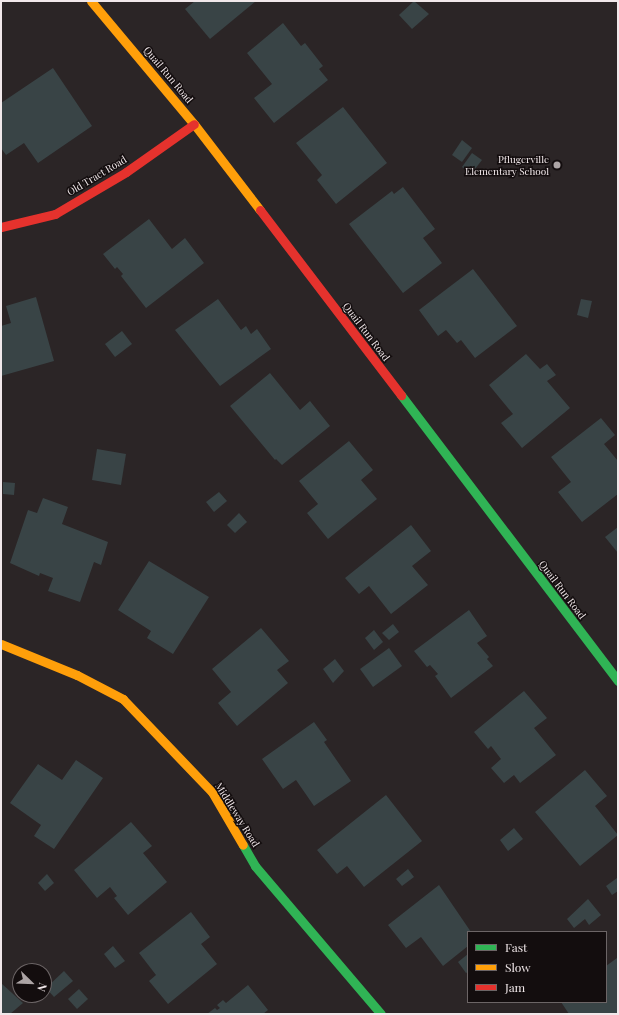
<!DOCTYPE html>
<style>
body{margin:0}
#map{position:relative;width:619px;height:1015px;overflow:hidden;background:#2b2526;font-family:"Playfair Display",serif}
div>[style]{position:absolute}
.building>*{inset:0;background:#394446}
.fast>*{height:9px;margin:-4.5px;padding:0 4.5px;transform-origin:4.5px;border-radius:4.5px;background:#30b455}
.slow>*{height:9px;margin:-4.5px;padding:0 4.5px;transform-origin:4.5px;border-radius:4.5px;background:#ff9f0a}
.jam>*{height:9px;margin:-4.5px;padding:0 4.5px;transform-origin:4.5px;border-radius:4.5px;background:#e5322d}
.dots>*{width:11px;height:11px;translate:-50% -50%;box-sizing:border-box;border:2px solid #130d0e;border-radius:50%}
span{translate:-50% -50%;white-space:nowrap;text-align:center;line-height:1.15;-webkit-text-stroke:3px #130d0e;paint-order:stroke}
.street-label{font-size:10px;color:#f1e8ea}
.poi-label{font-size:10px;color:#f1e8ea}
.right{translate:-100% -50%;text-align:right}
.frame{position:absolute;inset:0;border:2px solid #f1e8ea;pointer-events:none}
.legend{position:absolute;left:467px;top:931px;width:140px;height:72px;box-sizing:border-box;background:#130d0e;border:1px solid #6c6566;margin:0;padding:5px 7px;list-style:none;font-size:12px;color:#f1e8ea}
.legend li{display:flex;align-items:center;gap:8px;height:20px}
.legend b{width:20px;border:1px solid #6c6566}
.north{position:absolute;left:12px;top:963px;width:40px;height:40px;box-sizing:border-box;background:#130d0e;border:1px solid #6c6566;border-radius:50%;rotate:113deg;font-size:11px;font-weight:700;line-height:16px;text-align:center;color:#f1e8ea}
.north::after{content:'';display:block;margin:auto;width:14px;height:18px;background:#aca4a5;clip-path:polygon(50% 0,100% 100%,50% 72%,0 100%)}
</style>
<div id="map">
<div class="building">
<div style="clip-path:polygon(195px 1px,256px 1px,210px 39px,185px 9px)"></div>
<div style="clip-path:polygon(414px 1px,429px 14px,412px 29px,399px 15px)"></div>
<div style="clip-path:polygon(283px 23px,301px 46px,305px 43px,323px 66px,319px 69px,328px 80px,274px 123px,254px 98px,272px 84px,247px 53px)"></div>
<div style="clip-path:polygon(53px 68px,92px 126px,38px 163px,24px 143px,6px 155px,1px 148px,1px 103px)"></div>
<div style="clip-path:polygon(343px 107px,387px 163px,336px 204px,317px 180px,322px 175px,296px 143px)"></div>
<div style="clip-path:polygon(462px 140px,472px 148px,462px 162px,452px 155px)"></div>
<div style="clip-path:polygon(472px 153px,482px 160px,471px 174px,462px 167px)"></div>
<div style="clip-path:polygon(403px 187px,435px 229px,423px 238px,442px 263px,403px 293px,349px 224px,392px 191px,394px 194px)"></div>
<div style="clip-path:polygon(149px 219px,172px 249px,185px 238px,204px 263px,146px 308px,121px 276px,123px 274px,117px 267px,115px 269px,103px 254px)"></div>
<div style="clip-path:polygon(473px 269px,517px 326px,475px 358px,461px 340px,457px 343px,446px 330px,438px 336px,419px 310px)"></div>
<div style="clip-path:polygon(36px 297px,54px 361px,1px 376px,1px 326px,11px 323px,6px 306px)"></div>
<div style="clip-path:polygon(218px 299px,241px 330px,246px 326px,251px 334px,257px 329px,271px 349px,220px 386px,175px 330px)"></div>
<div style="clip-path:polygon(581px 299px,592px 301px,588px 318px,577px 315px)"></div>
<div style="clip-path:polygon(122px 331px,132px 344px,115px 357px,105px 344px)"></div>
<div style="clip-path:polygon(526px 354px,540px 369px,547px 364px,556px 375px,547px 381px,570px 408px,522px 448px,501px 423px,513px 414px,489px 385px)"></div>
<div style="clip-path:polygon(270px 373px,300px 410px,310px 401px,330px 426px,282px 465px,276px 459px,275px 460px,230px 406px)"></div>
<div style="clip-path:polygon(601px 418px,615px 435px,604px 444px,618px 461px,618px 494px,582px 522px,558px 492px,571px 482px,551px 457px)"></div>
<div style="clip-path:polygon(349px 441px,373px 470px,361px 480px,377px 499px,328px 539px,307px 513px,318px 504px,299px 481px)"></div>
<div style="clip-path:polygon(97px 449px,126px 454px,121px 485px,92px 480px)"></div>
<div style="clip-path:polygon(3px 482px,15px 483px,14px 495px,3px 494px)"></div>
<div style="clip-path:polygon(219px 492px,227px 501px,214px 512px,206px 502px)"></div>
<div style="clip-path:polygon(43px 498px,68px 507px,62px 524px,108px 542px,101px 565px,94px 562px,80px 602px,48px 591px,53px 578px,40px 573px,39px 576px,10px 563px,28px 510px,37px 513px)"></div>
<div style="clip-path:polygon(239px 513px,247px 522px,235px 533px,227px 525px)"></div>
<div style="clip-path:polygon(411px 525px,431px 551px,412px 566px,428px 585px,391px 614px,369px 586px,359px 594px,345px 578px)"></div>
<div style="clip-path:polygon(618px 527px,618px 553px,605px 537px)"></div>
<div style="clip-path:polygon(149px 561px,209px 597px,173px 654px,147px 638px,151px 631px,118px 610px)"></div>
<div style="clip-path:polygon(469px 610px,487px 636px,477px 643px,489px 657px,487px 659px,493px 666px,451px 698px,435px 676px,438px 674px,430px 665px,427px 667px,414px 651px)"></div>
<div style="clip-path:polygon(393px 624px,399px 632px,389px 640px,382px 633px)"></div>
<div style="clip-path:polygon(261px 628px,289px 661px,277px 670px,288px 683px,237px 726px,218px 703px,231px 692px,212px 669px)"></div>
<div style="clip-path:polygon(374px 630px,383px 642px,374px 650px,365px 638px)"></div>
<div style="clip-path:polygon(389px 648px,402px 666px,373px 687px,360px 669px)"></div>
<div style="clip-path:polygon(335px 659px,344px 671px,333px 683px,323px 669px)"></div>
<div style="clip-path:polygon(524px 691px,547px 718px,534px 728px,556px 755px,520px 783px,514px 775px,504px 783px,491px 768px,501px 759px,491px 746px,488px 749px,474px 732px)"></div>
<div style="clip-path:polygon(314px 722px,327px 740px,324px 742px,351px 781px,314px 806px,296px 780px,283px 789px,262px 759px)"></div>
<div style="clip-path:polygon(76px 760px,103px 778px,54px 849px,34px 836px,41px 825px,10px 803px,38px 764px,62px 780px)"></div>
<div style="clip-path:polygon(585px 770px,607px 796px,595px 806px,618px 835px,580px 866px,535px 812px)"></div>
<div style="clip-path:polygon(386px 795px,422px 841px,364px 887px,347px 866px,337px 874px,317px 850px)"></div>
<div style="clip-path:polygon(131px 822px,152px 846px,143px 853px,167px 882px,128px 915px,114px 898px,117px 896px,110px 887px,97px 898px,74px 870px)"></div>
<div style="clip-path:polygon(514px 828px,523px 839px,508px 851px,500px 840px)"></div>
<div style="clip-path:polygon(408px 869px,414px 877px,402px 886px,396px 879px)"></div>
<div style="clip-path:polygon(47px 874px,54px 883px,45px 891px,38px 883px)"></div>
<div style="clip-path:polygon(617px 878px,618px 891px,612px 895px,606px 886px)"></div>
<div style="clip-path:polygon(439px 885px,471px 932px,468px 932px,468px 946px,443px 966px,421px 937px,406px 948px,388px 925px)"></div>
<div style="clip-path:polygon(588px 899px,601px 915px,589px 925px,585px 919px,574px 928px,567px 919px)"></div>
<div style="clip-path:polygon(191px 912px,210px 937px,201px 944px,217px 964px,168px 1004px,149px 981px,156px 975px,139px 953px)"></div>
<div style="clip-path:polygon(113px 946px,125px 961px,115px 968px,104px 954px)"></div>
<div style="clip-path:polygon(468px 954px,468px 972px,466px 973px,458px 962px)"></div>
<div style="clip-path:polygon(617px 958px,618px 1014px,569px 1014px,561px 1002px,606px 1002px,606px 966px)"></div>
<div style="clip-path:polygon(64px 971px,73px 981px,54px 997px,46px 988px)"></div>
<div style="clip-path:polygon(1px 983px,23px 1003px,10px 1014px,1px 1014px)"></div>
<div style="clip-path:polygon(248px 985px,268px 1010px,263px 1014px,207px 1014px,215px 1008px,217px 1010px,220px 1008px,217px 1005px,223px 1000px,226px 1003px)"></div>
<div style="clip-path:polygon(79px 989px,88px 999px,77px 1009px,68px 999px)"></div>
</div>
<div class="fast">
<div style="left:401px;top:395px;width:359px;rotate:52.8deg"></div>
<div style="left:243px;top:845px;width:24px;rotate:60deg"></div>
<div style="left:255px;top:866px;width:194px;rotate:49.6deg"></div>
</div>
<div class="slow">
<div style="left:91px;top:1px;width:160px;rotate:50.1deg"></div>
<div style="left:194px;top:124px;width:108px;rotate:52.5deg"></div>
<div style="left:1px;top:644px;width:82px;rotate:22.2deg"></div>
<div style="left:77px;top:675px;width:52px;rotate:27.6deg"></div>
<div style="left:123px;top:699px;width:129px;rotate:46.3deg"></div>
<div style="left:212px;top:792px;width:61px;rotate:59.7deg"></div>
</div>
<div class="jam">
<div style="left:260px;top:210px;width:233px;rotate:52.7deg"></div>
<div style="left:1px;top:227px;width:56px;rotate:-13.5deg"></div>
<div style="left:55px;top:214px;width:82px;rotate:-30.6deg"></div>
<div style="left:126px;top:172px;width:83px;rotate:-35.2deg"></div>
</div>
<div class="dots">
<div style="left:557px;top:165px;background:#aca4a5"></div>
</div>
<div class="street-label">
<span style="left:168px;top:75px;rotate:50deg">Quail Run Road</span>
<span style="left:97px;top:176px;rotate:-31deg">Old Tract Road</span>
<span style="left:366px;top:332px;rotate:53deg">Quail Run Road</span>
<span style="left:562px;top:590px;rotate:53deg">Quail Run Road</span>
<span style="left:237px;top:815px;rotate:58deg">Middleway Road</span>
</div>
<div class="poi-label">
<span class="right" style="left:549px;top:165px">Pflugerville<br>Elementary School</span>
</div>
<div class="frame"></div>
<ul class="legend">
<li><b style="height:5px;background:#30b455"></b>Fast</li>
<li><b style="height:5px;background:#ff9f0a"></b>Slow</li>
<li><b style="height:5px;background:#e5322d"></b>Jam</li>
</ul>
<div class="north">N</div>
</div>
